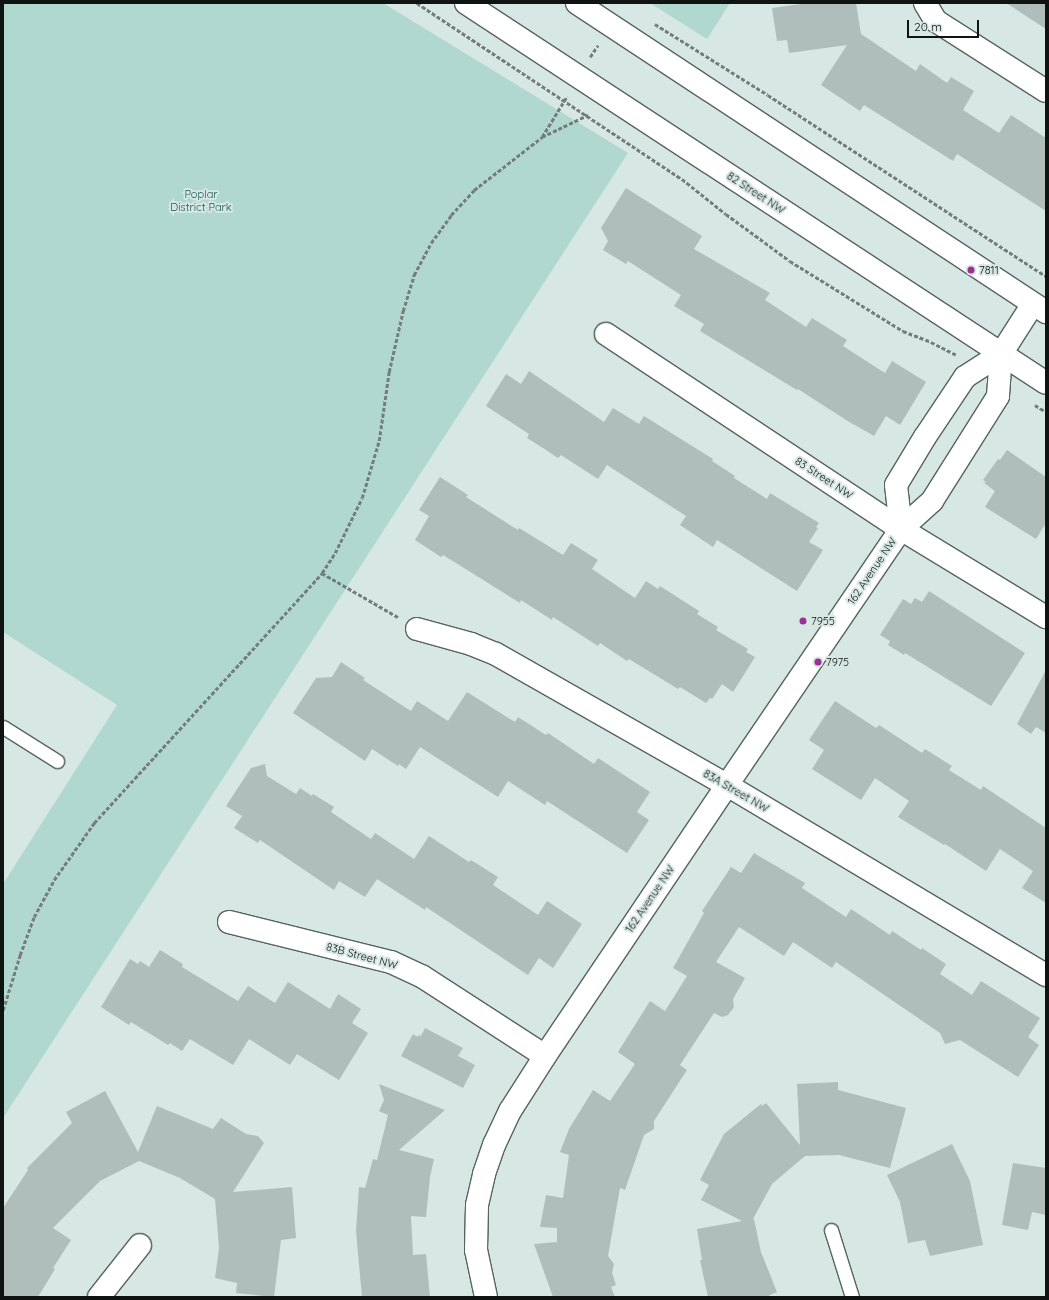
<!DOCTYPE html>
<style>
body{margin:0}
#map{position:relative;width:1049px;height:1300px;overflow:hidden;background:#d7e7e3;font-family:Quicksand,sans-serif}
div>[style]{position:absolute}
.green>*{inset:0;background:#b0d8cf}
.building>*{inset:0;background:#afbeba}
.path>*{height:2.5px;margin-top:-1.25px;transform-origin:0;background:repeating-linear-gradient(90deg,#737e7b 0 4px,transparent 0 6px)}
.roads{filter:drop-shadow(1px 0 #566460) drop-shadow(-1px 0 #566460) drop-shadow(0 1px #566460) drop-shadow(0 -1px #566460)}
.lane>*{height:13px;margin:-6.5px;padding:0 6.5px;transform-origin:6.5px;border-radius:6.5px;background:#fff}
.street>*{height:22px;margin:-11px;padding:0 11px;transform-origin:11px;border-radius:11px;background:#fff}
.secondary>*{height:22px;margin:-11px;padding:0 11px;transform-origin:11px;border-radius:11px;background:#fff}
.dots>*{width:11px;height:11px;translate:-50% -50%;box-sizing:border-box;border:2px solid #d7e7e3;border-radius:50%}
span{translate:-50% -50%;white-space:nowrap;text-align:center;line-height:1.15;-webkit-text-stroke:4px #d7e7e3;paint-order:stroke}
.street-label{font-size:11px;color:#0f1413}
.park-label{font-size:11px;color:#15584d}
.poi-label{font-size:11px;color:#0f1413}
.left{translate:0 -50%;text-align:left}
.frame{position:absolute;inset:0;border:4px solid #0f1413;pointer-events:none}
.scale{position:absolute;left:907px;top:20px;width:72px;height:18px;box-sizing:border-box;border:2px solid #0f1413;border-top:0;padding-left:5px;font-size:12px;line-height:14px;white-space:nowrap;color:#0f1413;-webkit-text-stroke:3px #d7e7e3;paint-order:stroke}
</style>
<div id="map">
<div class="green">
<div style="clip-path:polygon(3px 3px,383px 3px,628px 153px,3px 1118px,3px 884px,117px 705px,3px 632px)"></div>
<div style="clip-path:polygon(650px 3px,730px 3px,707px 39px)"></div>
</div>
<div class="building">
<div style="clip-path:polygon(808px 3px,856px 3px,861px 34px,916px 71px,920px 64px,947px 83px,951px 77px,974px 91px,963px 110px,999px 133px,1011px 115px,1046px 138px,1046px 211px,957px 154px,953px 161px,864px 105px,860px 111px,821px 85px,847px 45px,789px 53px,787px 40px,777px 41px,772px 8px)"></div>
<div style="clip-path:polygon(1006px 3px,1046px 3px,1046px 29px)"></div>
<div style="clip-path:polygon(626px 188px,702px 236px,694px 249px,770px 293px,765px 300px,806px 327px,812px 318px,847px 340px,843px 346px,885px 373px,892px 361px,926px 382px,900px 425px,886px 416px,874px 436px,846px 420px,798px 389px,797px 390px,700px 331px,704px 324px,674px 306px,681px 295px,628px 261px,626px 264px,603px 250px,608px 241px,601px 228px)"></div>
<div style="clip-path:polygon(529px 371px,604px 422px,613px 408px,639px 424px,644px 416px,713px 459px,712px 461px,735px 476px,734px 478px,767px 499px,770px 493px,819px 523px,816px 527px,818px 528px,809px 542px,823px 550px,797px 591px,717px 540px,713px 547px,680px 525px,686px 516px,607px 465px,598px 479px,561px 455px,558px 458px,546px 450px,527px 438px,529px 434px,486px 406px,506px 374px,521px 384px)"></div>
<div style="clip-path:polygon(1007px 450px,1046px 477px,1046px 523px,1036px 539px,985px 507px,995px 491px,984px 483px,986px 482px,983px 480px,998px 459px,1000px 460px)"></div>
<div style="clip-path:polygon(440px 477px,468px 495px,466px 497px,518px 530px,519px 528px,563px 555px,571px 543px,598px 560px,592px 569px,635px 598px,646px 581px,658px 589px,660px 586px,699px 611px,697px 614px,718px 627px,716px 630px,748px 649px,746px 652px,755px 657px,733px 692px,722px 684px,712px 699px,710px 698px,706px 703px,680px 687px,678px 689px,629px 659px,627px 661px,600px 643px,598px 646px,553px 617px,552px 620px,521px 600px,520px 603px,472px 573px,443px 555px,441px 557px,415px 540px,429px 516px,419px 510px)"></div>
<div style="clip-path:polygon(929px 591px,1025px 653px,991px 706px,905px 653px,904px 655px,888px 645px,890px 641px,880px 635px,903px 599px,911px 604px,915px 598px,922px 602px)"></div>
<div style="clip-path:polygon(341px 662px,365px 678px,363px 680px,411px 711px,417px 701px,448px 721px,467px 692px,515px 722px,518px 717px,546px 735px,548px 733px,594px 764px,598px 758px,650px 792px,637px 812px,649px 820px,627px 853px,547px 801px,545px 805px,508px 781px,498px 797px,420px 747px,406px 769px,399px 764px,398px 766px,372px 749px,365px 761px,293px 713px,316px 678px,332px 677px)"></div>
<div style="clip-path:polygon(1046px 670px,1046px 733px,1036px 727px,1031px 734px,1017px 724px)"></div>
<div style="clip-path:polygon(835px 701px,876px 728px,879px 725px,922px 753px,925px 749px,952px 766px,949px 770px,981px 790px,983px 786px,1046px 828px,1046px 903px,1022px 888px,1033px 871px,1000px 849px,986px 871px,945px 844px,944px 845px,898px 817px,909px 801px,875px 778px,861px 800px,812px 769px,824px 750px,809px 740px)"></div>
<div style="clip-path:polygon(265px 764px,267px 776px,296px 794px,300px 788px,312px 796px,313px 794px,334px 807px,331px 812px,371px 839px,375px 833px,414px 859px,429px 836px,469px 862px,471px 860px,498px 877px,493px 885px,538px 915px,547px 901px,582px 924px,553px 968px,539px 958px,528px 975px,426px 907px,425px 910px,377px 879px,365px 897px,339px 881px,334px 890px,260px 840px,258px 843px,234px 828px,242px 816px,226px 806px,251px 768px)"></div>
<div style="clip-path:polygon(754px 853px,805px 883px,802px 888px,846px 917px,851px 909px,890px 935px,892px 931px,921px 950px,922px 948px,946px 964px,940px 974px,972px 995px,981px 981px,1040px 1018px,1028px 1037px,1039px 1045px,1018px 1077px,960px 1040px,945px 1044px,940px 1033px,836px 962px,832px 968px,793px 942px,784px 956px,739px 927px,716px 962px,745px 978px,733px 999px,734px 1007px,728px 1015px,722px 1017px,714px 1013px,680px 1065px,687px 1070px,654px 1121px,654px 1129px,644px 1135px,625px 1190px,620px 1188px,608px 1256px,614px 1264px,612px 1273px,616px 1285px,611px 1287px,615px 1297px,553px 1297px,534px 1244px,557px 1242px,557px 1228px,540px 1227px,546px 1195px,563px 1198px,569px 1155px,560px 1152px,569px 1129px,593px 1090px,610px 1101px,635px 1064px,618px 1052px,650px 1001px,665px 1011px,687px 976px,673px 968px,704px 913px,702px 911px,731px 867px,741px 873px)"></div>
<div style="clip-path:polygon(160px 950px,183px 964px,182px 967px,238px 1001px,248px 986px,275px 1003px,288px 982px,330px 1009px,338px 994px,361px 1009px,352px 1023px,368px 1033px,339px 1080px,297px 1054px,290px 1065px,249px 1039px,233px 1065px,190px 1039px,182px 1051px,170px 1043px,168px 1045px,131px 1022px,129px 1025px,101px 1007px,130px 959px,138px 964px,140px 961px,149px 967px)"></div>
<div style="clip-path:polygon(425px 1028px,463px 1048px,458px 1056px,475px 1065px,463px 1088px,401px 1056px,413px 1034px,418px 1037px,419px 1035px,421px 1036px)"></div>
<div style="clip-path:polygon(838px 1082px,838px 1090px,906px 1108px,890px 1168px,839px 1155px,805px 1156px,772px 1184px,753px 1219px,754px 1219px,761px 1252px,777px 1292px,766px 1297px,708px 1297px,700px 1260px,702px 1260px,697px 1229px,742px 1221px,701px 1200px,709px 1185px,700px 1180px,724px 1134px,761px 1104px,762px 1106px,766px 1103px,800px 1145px,797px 1084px)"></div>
<div style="clip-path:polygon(379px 1084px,445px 1110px,399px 1150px,434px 1159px,430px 1177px,426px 1217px,411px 1216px,413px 1255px,426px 1254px,430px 1297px,362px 1297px,356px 1231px,359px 1187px,365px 1188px,373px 1159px,377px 1160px,388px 1115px,379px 1111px,384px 1100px)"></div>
<div style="clip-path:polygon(105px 1091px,138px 1152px,157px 1106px,213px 1129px,221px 1118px,246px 1134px,258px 1136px,264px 1143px,233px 1192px,292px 1187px,296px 1238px,281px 1240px,274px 1297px,236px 1293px,237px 1283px,215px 1278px,219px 1248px,215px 1199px,180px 1178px,139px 1161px,100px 1181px,53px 1228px,71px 1240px,53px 1268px,55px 1269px,38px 1297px,3px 1297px,3px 1208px,28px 1170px,27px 1168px,72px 1123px,66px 1112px)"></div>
<div style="clip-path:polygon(952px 1144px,970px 1181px,983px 1245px,930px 1256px,925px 1240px,908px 1243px,900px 1202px,887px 1175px)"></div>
<div style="clip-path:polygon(1013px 1163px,1046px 1168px,1046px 1215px,1032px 1212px,1028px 1230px,1002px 1225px)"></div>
</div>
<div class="path">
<div style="left:417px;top:3px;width:318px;rotate:33.6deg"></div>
<div style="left:682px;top:179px;width:56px;rotate:38.5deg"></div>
<div style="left:726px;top:214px;width:79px;rotate:36.3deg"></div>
<div style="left:790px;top:261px;width:133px;rotate:31.8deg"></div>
<div style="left:903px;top:331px;width:30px;rotate:21deg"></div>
<div style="left:931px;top:342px;width:28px;rotate:27deg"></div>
<div style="left:655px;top:24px;width:133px;rotate:32.1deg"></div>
<div style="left:768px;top:95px;width:332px;rotate:33.1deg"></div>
<div style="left:590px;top:57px;width:14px;rotate:-56deg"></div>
<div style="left:542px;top:137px;width:51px;rotate:-25.6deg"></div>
<div style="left:1035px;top:405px;width:13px;rotate:32deg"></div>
<div style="left:322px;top:573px;width:88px;rotate:30.1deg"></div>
<div style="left:3px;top:1010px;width:58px;rotate:-72.8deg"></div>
<div style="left:20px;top:955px;width:40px;rotate:-69.8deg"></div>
<div style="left:34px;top:917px;width:42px;rotate:-61.6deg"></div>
<div style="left:54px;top:880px;width:70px;rotate:-54.9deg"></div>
<div style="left:94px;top:823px;width:338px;rotate:-47.6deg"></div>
<div style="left:322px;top:573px;width:24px;rotate:-57deg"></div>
<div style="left:335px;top:553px;width:61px;rotate:-63.9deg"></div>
<div style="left:362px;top:498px;width:59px;rotate:-73.4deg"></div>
<div style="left:379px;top:441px;width:70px;rotate:-81.8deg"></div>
<div style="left:389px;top:372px;width:63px;rotate:-77.1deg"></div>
<div style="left:403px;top:311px;width:38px;rotate:-73deg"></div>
<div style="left:414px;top:275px;width:36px;rotate:-62deg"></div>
<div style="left:431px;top:243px;width:34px;rotate:-54deg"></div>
<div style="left:451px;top:215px;width:34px;rotate:-47deg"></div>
<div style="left:474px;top:190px;width:86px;rotate:-37.9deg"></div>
<div style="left:542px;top:137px;width:48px;rotate:-58.6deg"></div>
</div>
<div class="roads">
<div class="lane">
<div style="left:3px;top:727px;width:64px;rotate:32.2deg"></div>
<div style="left:831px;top:1230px;width:70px;rotate:72.6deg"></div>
</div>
<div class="street">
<div style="left:925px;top:3px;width:21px;rotate:59deg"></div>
<div style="left:936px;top:21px;width:130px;rotate:32.5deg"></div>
<div style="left:606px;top:334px;width:354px;rotate:33.5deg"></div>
<div style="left:901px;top:529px;width:170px;rotate:31.3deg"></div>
<div style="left:901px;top:529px;width:44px;rotate:-96.5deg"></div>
<div style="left:896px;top:485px;width:56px;rotate:-58.9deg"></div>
<div style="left:925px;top:437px;width:72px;rotate:-56.3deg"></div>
<div style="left:965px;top:377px;width:43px;rotate:-32.6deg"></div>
<div style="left:417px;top:629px;width:56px;rotate:15.5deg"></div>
<div style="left:471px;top:644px;width:27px;rotate:22deg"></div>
<div style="left:496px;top:654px;width:266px;rotate:29.6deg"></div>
<div style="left:727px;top:785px;width:371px;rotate:30.8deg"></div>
<div style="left:229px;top:922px;width:167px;rotate:13.9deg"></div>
<div style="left:391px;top:962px;width:35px;rotate:25deg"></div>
<div style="left:423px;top:977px;width:145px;rotate:32.9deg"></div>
<div style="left:99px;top:1297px;width:66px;rotate:-51.7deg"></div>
<div style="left:486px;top:1297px;width:48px;rotate:-102deg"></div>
<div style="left:476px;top:1250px;width:45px;rotate:-88.7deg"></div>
<div style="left:477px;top:1205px;width:32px;rotate:-77deg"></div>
<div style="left:484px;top:1174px;width:31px;rotate:-71deg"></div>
<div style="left:494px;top:1145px;width:38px;rotate:-65deg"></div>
<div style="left:510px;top:1111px;width:65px;rotate:-57.5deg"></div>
<div style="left:545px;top:1056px;width:326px;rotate:-56.1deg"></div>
<div style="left:727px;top:785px;width:310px;rotate:-55.8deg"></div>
<div style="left:901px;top:529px;width:42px;rotate:-42.1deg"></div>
<div style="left:932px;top:501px;width:124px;rotate:-57.8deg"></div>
<div style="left:998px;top:396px;width:42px;rotate:-85.9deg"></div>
</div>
<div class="secondary">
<div style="left:466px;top:3px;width:693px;rotate:33.23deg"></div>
<div style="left:577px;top:3px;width:562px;rotate:33.38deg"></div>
<div style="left:1001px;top:354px;width:59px;rotate:-57.4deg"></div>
</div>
</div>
<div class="dots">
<div style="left:971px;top:270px;background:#993194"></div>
<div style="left:803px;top:621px;background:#993194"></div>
<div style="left:818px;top:662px;background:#993194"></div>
</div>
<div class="street-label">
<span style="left:756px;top:193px;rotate:33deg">82 Street NW</span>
<span style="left:824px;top:478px;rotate:33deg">83 Street NW</span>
<span style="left:872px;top:571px;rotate:-56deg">162 Avenue NW</span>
<span style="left:736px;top:791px;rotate:30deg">83A Street NW</span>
<span style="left:650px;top:899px;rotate:-56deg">162 Avenue NW</span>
<span style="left:362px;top:956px;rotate:15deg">83B Street NW</span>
</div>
<div class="park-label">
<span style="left:201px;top:201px">Poplar<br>District Park</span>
</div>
<div class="poi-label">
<span class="left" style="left:979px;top:270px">7811</span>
<span class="left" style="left:811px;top:621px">7955</span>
<span class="left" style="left:826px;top:662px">7975</span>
</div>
<div class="frame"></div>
<div class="scale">20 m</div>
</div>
